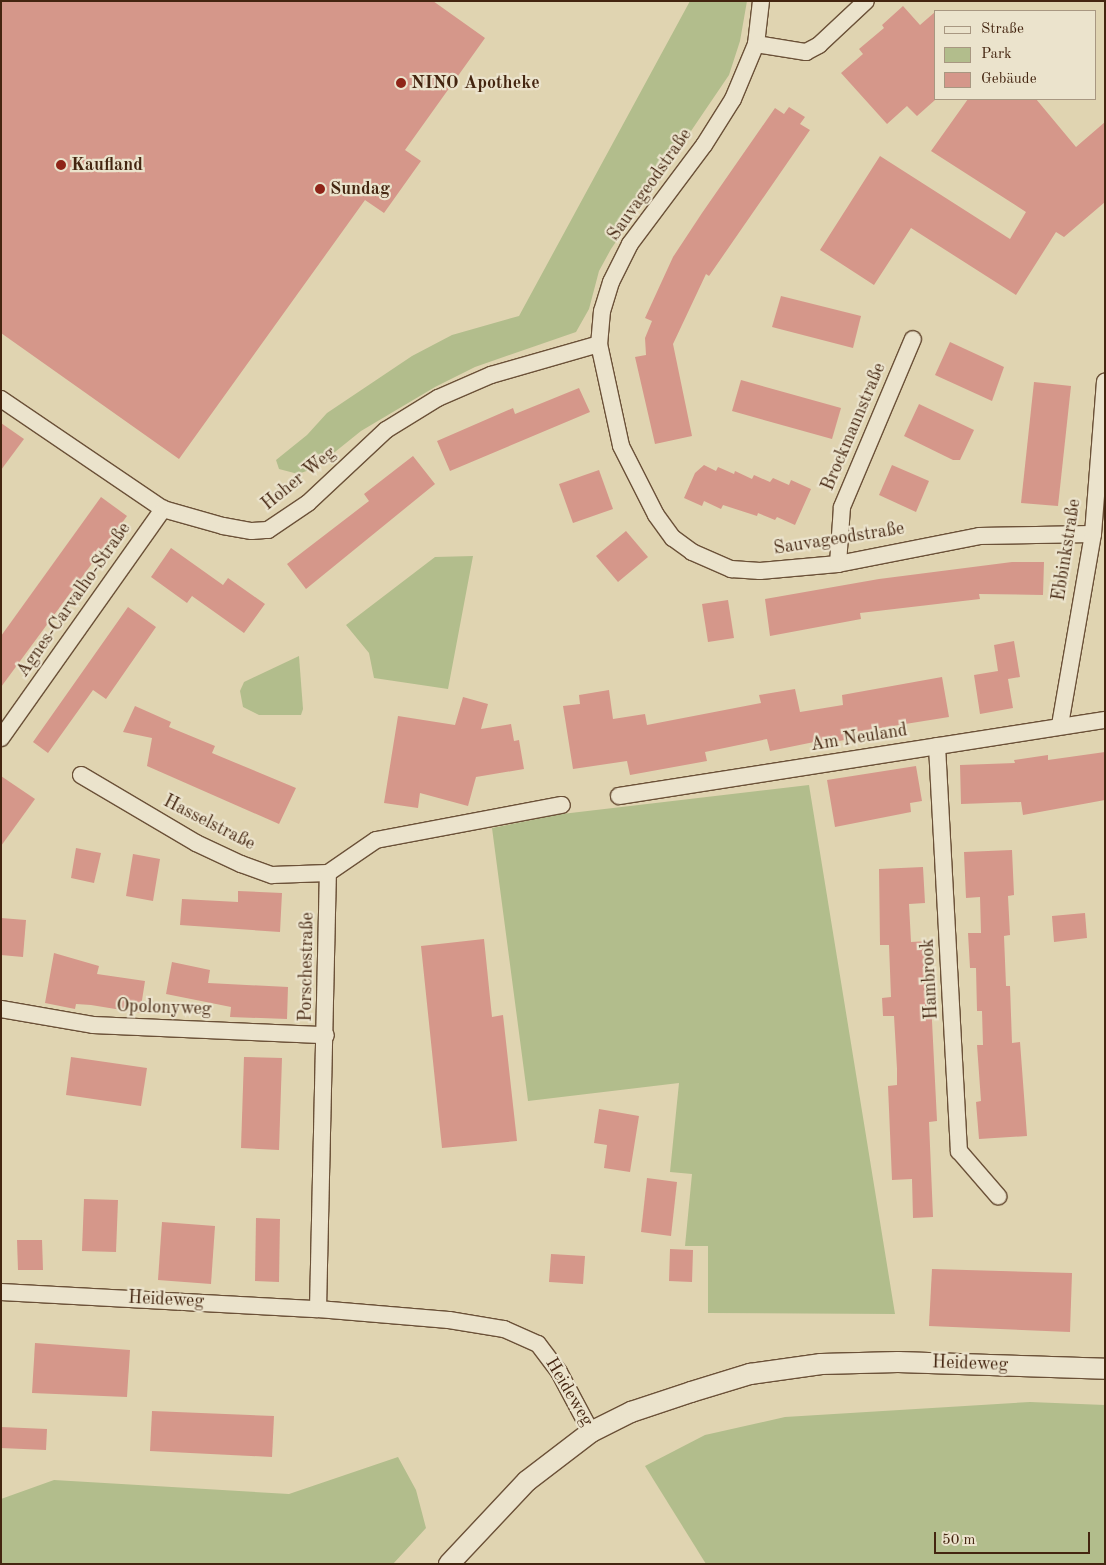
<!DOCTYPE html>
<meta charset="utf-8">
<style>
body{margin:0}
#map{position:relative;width:1106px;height:1565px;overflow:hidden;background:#e0d4b1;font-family:"Old Standard TT",serif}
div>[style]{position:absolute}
.green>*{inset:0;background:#b2bd8c}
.building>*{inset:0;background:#d5978a}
.roads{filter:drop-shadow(1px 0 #6b5138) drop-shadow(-1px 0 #6b5138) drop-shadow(0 1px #6b5138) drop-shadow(0 -1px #6b5138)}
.minor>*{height:16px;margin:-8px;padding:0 8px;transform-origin:8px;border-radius:8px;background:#ebe3cc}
.tertiary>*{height:20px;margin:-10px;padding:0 10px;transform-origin:10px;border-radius:10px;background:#ebe3cc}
.dots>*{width:14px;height:14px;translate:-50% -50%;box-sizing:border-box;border:2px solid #ebe3cc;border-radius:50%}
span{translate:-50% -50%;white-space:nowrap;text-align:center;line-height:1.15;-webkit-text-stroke:4.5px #ebe3cc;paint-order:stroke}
.poi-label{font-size:18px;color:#442510;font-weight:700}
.left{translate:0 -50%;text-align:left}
.street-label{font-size:18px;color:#442510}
.frame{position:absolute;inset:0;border:2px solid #442510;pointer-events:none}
.legend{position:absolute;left:934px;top:10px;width:162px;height:90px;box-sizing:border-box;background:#ebe3cc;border:1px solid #a89781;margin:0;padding:6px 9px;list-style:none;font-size:15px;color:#442510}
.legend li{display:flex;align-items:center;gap:10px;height:25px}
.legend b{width:25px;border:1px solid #a89781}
.scale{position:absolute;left:934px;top:1532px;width:156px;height:22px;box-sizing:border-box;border:2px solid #442510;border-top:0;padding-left:6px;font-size:15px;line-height:18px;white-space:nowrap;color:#442510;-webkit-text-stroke:4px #ebe3cc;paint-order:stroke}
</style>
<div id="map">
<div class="green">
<div style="clip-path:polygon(690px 1px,747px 1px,740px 41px,729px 75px,611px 249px,599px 271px,589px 309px,576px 332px,475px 367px,435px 387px,361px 431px,315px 468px,298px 474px,279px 469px,276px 460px,307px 435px,327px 413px,412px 356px,452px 335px,519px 316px)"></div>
<div style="clip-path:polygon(473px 556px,448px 689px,374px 678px,369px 653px,346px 625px,435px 557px)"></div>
<div style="clip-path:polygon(299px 656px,303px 709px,301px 715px,259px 715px,243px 707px,240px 691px,244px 682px)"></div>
<div style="clip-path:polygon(809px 785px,895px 1314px,708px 1313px,708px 1246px,685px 1246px,692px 1174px,670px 1172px,679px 1083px,528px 1101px,492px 828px,562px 814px)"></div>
<div style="clip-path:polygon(1030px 1402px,1105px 1405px,1105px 1564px,706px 1564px,645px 1466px,705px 1435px,785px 1417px)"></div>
<div style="clip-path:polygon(398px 1457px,416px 1490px,426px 1528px,393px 1564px,1px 1564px,1px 1499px,54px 1480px,289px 1494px)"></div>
</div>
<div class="building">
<div style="clip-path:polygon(1px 1px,433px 1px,485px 38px,405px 150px,421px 161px,384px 213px,365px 200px,179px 459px,1px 333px)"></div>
<div style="clip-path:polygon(903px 6px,920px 25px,935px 12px,935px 100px,917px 116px,907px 106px,887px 124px,841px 73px,863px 54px,859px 49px,884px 28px,882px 25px)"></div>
<div style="clip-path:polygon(968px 99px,1036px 99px,1076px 147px,1105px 122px,1105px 202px,1064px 237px,1056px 232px,1016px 295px,911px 228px,874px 285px,820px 250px,880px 156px,1010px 239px,1026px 212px,931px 151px)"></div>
<div style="clip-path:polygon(789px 107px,805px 117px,800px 124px,810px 130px,709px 276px,706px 274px,673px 344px,692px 436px,655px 444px,635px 357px,646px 355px,645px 338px,652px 321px,645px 318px,673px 257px,702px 213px,775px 108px,784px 114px)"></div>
<div style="clip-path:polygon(781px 296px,861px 316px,853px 348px,772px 327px)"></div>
<div style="clip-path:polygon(950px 342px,1004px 367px,992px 401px,935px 375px)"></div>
<div style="clip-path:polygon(741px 380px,841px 408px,832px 439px,732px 411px)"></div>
<div style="clip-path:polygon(1034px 382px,1071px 386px,1058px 506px,1021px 503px)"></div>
<div style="clip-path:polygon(579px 388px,590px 412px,450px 471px,437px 441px,513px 408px,515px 414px)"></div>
<div style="clip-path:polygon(919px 404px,974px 430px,960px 460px,953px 460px,904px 436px)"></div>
<div style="clip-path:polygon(1px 423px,24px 439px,1px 470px)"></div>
<div style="clip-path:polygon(413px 456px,435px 484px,306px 589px,287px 564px,369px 501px,364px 494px)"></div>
<div style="clip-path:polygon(704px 465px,716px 471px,718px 467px,734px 474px,735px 471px,752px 479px,754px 475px,770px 482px,773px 478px,789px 485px,791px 480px,811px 489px,795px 525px,777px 517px,775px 520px,758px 513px,757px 516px,723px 505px,721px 509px,704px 501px,702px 506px,684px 498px,695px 473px)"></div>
<div style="clip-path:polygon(892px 465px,929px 481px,916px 512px,879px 495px)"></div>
<div style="clip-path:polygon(599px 470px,613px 509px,573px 523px,559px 484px)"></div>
<div style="clip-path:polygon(101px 497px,127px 516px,1px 687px,1px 636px)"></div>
<div style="clip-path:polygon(626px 531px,648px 557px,618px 582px,596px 556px)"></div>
<div style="clip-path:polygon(171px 548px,223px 585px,228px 578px,265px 604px,244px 633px,192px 596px,187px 603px,151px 577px)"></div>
<div style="clip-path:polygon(1012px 562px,1044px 562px,1043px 595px,979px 594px,980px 599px,860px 613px,861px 619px,770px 636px,765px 599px,879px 579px)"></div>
<div style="clip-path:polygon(728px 600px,734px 638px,708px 642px,702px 604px)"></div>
<div style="clip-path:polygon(128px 607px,156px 627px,106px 699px,93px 690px,48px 753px,33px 742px)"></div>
<div style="clip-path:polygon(1014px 641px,1020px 677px,1008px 679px,1013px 708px,980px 714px,974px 675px,998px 671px,994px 645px)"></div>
<div style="clip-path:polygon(942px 677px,949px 717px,849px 733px,851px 739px,820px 744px,819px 741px,770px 751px,767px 739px,705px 752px,707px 761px,630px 775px,627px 761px,573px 769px,563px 706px,580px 704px,579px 695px,609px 690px,613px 719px,645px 714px,647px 725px,761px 703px,759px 695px,795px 689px,800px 712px,843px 705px,842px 695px)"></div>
<div style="clip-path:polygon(463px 697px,488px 704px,481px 729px,511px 724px,514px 741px,519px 740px,524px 769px,476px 777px,468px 806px,420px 793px,418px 808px,384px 803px,398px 716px,455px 725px)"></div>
<div style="clip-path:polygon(135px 706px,171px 722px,169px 727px,215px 746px,212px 753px,296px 788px,279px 824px,147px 766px,152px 738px,123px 732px)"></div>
<div style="clip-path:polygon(1105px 752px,1105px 800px,1023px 815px,1021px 802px,961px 804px,960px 765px,1015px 763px,1014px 760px,1048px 755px,1048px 760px)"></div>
<div style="clip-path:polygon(916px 766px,922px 801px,910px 803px,911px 812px,835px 827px,827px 780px)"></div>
<div style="clip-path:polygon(1px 776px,35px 799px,1px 846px)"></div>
<div style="clip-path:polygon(76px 848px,101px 853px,94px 883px,71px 878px)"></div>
<div style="clip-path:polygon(1012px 850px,1014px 895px,1008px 896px,1010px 935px,1004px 936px,1006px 986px,1010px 986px,1012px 1043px,1020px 1042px,1027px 1136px,979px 1139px,976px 1102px,981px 1101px,977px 1045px,983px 1045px,982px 1011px,977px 1011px,976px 968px,970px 968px,968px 933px,981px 933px,980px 897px,966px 898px,964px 852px)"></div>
<div style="clip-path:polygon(133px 854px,160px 859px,153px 901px,126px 896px)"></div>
<div style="clip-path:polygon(923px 867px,925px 903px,909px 904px,911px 942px,928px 941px,937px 1121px,929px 1122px,933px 1217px,913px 1218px,912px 1179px,892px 1180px,888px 1086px,897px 1085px,897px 1069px,894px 1016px,883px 1016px,882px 998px,891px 997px,889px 945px,880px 945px,879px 869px)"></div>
<div style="clip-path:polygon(238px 891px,282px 893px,280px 932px,180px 925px,182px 899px,238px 902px)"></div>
<div style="clip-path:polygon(1085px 913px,1087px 938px,1054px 942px,1052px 916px)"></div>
<div style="clip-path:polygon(1px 918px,26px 920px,23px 957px,1px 955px)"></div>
<div style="clip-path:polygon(484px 939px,492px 1017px,503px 1015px,517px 1141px,442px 1148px,421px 946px)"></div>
<div style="clip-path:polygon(54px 953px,99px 966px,97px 974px,145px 981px,140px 1013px,91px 1005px,76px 1004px,75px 1009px,45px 1003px)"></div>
<div style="clip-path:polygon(172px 962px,210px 970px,208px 983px,288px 987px,287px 1019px,230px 1017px,231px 1007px,166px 994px)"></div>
<div style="clip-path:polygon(71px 1057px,147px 1068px,141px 1106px,66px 1095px)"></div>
<div style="clip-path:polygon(244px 1057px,282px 1058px,279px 1150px,241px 1148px)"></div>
<div style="clip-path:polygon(599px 1109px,639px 1116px,630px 1172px,604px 1168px,607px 1145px,594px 1143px)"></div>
<div style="clip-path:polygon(647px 1178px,677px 1182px,671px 1236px,641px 1232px)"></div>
<div style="clip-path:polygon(84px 1199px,118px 1200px,116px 1252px,82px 1251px)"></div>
<div style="clip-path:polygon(256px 1218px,280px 1219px,279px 1282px,255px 1281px)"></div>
<div style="clip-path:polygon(162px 1222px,215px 1226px,211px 1284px,158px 1280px)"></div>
<div style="clip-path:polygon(17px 1240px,42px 1240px,43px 1270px,18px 1270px)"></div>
<div style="clip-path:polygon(670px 1249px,693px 1250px,692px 1282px,669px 1281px)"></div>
<div style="clip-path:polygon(551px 1254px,585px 1256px,583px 1284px,549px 1282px)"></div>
<div style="clip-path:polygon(932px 1269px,1072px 1273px,1070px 1332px,929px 1326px)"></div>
<div style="clip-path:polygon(35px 1343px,130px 1350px,127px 1397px,32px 1393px)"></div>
<div style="clip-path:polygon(152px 1411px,274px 1416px,272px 1457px,150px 1451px)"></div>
<div style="clip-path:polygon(1px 1427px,47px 1429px,46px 1450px,1px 1448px)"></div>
</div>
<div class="roads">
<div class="minor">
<div style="left:761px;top:1px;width:43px;rotate:96.6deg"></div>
<div style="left:756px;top:44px;width:60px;rotate:112.7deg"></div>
<div style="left:733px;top:99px;width:54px;rotate:122.2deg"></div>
<div style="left:704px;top:145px;width:124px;rotate:126.8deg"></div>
<div style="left:630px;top:244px;width:42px;rotate:116.6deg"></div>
<div style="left:611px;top:282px;width:30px;rotate:107deg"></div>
<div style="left:602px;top:311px;width:33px;rotate:95deg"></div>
<div style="left:599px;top:344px;width:104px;rotate:77.8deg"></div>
<div style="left:621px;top:446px;width:77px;rotate:63.1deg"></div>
<div style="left:656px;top:515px;width:29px;rotate:54deg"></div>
<div style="left:673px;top:538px;width:24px;rotate:36deg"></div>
<div style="left:692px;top:552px;width:43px;rotate:23.6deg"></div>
<div style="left:731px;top:569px;width:29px;rotate:4deg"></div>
<div style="left:760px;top:571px;width:78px;rotate:-5.1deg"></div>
<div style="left:838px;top:564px;width:144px;rotate:-11.2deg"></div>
<div style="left:979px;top:536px;width:114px;rotate:-1deg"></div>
<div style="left:756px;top:44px;width:51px;rotate:9.1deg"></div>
<div style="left:806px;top:52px;width:15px;rotate:-28deg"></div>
<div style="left:819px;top:45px;width:64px;rotate:-43.1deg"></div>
<div style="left:1px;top:399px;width:196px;rotate:34.2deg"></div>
<div style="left:163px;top:509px;width:62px;rotate:15.8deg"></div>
<div style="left:223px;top:526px;width:29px;rotate:10deg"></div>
<div style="left:252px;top:531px;width:16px;rotate:-4deg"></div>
<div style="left:268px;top:530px;width:48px;rotate:-34deg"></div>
<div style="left:308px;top:503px;width:107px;rotate:-43.1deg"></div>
<div style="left:386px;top:430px;width:61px;rotate:-31.6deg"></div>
<div style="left:438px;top:398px;width:58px;rotate:-23.5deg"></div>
<div style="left:491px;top:375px;width:112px;rotate:-16deg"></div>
<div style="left:838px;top:564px;width:57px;rotate:-86deg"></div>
<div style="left:842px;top:507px;width:182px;rotate:-67.1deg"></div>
<div style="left:1060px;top:725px;width:194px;rotate:-80.2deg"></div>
<div style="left:1093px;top:534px;width:153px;rotate:-85.5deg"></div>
<div style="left:1px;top:738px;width:281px;rotate:-54.7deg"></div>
<div style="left:937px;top:746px;width:406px;rotate:86.9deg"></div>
<div style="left:959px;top:1151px;width:60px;rotate:49.1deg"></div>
<div style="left:81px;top:775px;width:134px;rotate:30.6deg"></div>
<div style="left:196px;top:843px;width:50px;rotate:25deg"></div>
<div style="left:241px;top:864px;width:33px;rotate:20deg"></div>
<div style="left:272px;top:875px;width:56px;rotate:-2deg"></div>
<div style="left:619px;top:796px;width:492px;rotate:-8.9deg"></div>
<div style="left:1px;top:1009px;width:93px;rotate:9.9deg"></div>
<div style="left:93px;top:1025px;width:233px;rotate:2.5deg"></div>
<div style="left:1px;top:1292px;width:317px;rotate:3.1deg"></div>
<div style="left:318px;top:1309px;width:131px;rotate:4.8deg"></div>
<div style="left:449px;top:1320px;width:56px;rotate:9.3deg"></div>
<div style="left:504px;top:1329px;width:37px;rotate:24deg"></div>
<div style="left:538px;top:1344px;width:35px;rotate:53deg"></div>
<div style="left:559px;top:1372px;width:68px;rotate:61.9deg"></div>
<div style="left:318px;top:1309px;width:436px;rotate:-88.7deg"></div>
<div style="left:328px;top:873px;width:58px;rotate:-34.5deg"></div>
<div style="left:376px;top:840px;width:189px;rotate:-10.7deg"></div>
</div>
<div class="tertiary">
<div style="left:449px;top:1564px;width:114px;rotate:-46.8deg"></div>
<div style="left:527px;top:1481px;width:81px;rotate:-37.4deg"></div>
<div style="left:591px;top:1432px;width:45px;rotate:-26.6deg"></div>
<div style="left:631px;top:1412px;width:63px;rotate:-18.4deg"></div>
<div style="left:691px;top:1392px;width:62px;rotate:-17deg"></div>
<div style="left:750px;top:1374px;width:72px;rotate:-8deg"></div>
<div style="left:821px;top:1364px;width:77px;rotate:-1.5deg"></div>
<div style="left:898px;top:1362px;width:207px;rotate:1.9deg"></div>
</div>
</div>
<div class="dots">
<div style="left:401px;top:83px;background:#8f2418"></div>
<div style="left:61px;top:165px;background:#8f2418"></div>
<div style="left:320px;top:189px;background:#8f2418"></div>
</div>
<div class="poi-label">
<span class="left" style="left:411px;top:83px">NINO Apotheke</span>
<span class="left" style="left:71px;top:165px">Kaufland</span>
<span class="left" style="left:330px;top:189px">Sundag</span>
</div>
<div class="street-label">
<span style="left:650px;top:185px;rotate:-55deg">Sauvageodstraße</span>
<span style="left:854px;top:427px;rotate:-67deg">Brockmannstraße</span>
<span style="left:299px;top:479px;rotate:-39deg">Hoher Weg</span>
<span style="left:839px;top:539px;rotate:-9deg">Sauvageodstraße</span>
<span style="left:1067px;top:550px;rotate:-81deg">Ebbinkstraße</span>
<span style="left:74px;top:600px;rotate:-55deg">Agnes-Carvalho-Straße</span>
<span style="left:859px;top:738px;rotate:-9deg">Am Neuland</span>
<span style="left:209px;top:823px;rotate:27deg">Hasselstraße</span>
<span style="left:307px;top:967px;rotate:-89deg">Porschestraße</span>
<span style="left:930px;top:979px;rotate:-93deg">Hambrook</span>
<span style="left:164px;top:1008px;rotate:2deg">Opolonyweg</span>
<span style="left:166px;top:1300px;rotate:3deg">Heideweg</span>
<span style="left:970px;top:1364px;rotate:2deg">Heideweg</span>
<span style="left:569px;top:1392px;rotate:59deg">Heideweg</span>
</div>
<div class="frame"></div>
<ul class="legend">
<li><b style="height:6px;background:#ebe3cc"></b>Straße</li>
<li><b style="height:14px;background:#b2bd8c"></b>Park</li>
<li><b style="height:14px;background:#d5978a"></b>Gebäude</li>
</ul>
<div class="scale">50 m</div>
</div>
